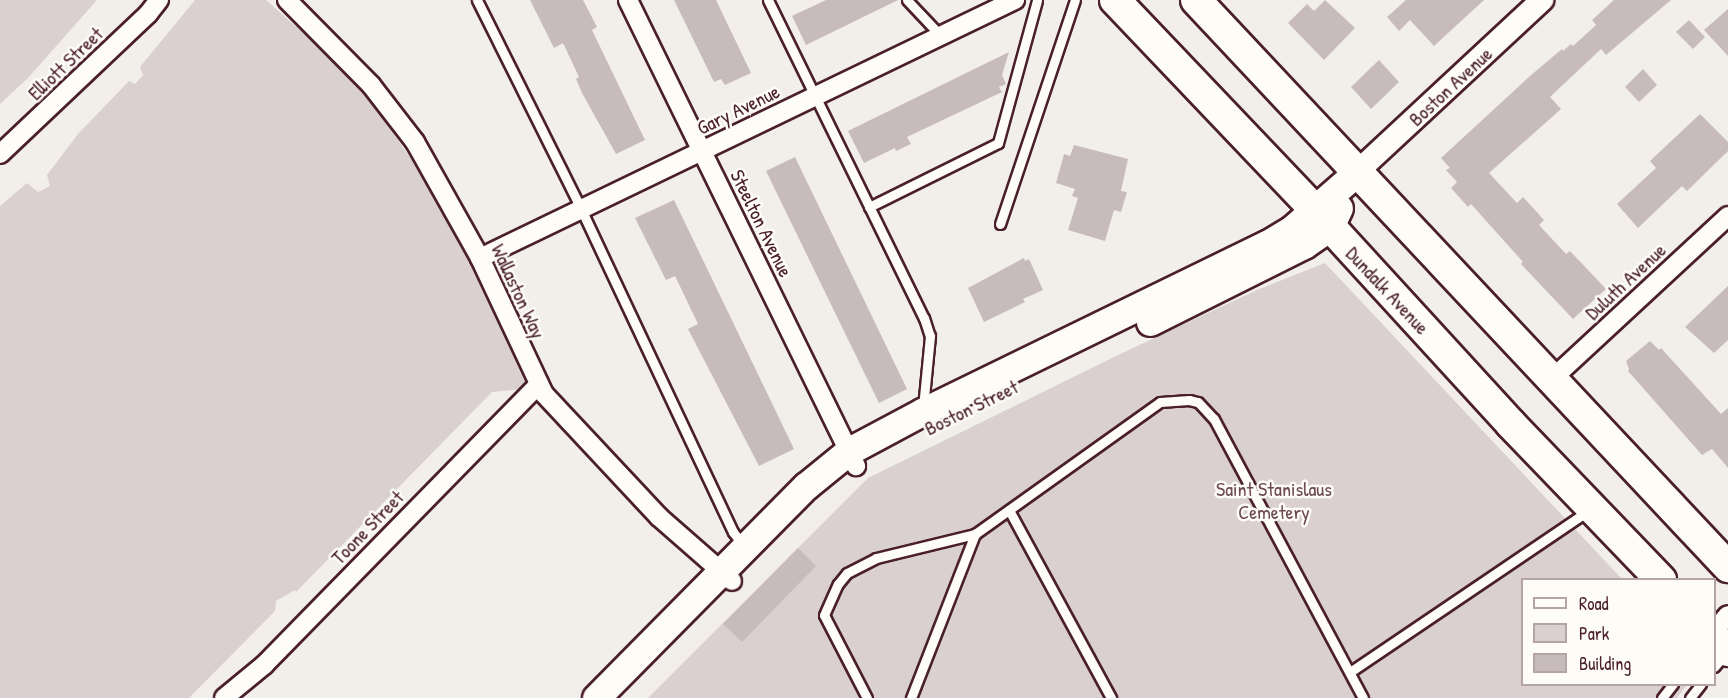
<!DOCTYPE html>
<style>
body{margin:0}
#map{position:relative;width:1728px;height:698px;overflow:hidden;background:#f2efeb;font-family:"Patrick Hand",sans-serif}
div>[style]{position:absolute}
.green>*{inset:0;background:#d9d0cf}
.building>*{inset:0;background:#c8bbbb}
.roads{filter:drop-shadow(2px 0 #4a1f2b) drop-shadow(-2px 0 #4a1f2b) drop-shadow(0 2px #4a1f2b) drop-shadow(0 -2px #4a1f2b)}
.service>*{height:9px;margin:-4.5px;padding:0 4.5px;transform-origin:4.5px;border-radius:4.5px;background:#fdfcf7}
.minor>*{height:18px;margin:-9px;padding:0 9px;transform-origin:9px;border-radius:9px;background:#fdfcf7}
.tertiary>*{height:22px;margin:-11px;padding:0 11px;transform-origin:11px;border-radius:11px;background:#fdfcf7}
.secondary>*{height:27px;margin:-13.5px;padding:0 13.5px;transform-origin:13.5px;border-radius:13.5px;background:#fdfcf7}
.primary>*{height:30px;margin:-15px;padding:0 15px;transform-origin:15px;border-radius:15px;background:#fdfcf7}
span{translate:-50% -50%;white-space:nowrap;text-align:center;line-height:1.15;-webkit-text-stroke:5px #fdfcf7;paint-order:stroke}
.street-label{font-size:20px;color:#4a1f2b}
.park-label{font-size:20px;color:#6e4b54}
.legend{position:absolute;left:1521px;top:578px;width:195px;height:108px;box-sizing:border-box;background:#fdfcf7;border:2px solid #b5a4a5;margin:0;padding:8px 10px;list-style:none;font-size:18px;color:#4a1f2b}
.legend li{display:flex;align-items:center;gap:12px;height:30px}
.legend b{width:30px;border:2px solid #b5a4a5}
</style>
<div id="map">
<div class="green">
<div style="clip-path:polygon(0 0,97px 0,28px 78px,0 104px)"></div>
<div style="clip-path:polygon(195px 0,266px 0,345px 70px,372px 102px,441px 203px,527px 378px,526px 386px,522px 389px,492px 392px,296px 592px,295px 590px,276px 601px,275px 611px,189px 698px,0 698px,0 206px,27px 183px,38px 192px,50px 186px,47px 175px,78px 134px,129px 81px,135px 84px,143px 75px,140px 67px)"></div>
<div style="clip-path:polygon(1325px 263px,1622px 579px,1522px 580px,1522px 684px,1687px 685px,1677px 698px,648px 698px,868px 478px,1114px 357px,1257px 290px)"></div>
</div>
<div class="building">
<div style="clip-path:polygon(530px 0,583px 0,597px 27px,592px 30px,645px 140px,616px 154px,582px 93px,576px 79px,579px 77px,563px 43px,554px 48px)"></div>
<div style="clip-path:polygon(674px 0,716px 0,751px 73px,725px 85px,721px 79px,714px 82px)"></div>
<div style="clip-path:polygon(826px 0,898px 0,806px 45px,792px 16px)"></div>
<div style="clip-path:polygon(1325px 0,1355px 28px,1324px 60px,1288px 23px,1307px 4px,1314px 11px)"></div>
<div style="clip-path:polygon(1406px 0,1484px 0,1434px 46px,1410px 20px,1399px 31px,1387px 17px)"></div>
<div style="clip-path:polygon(1614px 0,1671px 0,1606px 55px,1601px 49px,1550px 97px,1561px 109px,1489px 173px,1517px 203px,1523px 197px,1544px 220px,1539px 225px,1566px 254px,1570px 251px,1606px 289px,1573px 319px,1521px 264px,1523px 262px,1471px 204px,1468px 207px,1451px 188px,1457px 182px,1446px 170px,1450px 168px,1441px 158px,1530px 76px,1562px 49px,1563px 51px,1571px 44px,1573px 46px,1596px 25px,1592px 20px)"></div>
<div style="clip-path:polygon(1728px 9px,1728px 56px,1704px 30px)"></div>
<div style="clip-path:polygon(1689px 20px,1705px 37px,1693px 49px,1676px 32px)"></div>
<div style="clip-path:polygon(1009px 52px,1002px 75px,1006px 84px,999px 87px,1002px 92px,907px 137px,911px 144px,896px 151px,895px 148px,864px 163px,848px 131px)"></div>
<div style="clip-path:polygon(1379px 60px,1399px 82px,1371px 109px,1351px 87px)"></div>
<div style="clip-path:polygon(1643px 69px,1657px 85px,1639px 102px,1625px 87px)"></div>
<div style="clip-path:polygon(1700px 114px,1728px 142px,1728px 151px,1687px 191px,1682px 186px,1638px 228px,1617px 204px,1656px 168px,1650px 161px)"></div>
<div style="clip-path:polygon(1074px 145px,1128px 159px,1121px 191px,1127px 192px,1121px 212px,1114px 210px,1105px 241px,1068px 230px,1078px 198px,1072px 196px,1075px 189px,1056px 183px,1064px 154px,1070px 156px)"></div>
<div style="clip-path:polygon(795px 157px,907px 389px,879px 403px,766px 171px)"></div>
<div style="clip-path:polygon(674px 200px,794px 449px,759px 466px,688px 329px,698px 324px,675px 276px,666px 280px,635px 218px)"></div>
<div style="clip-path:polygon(1024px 258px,1025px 261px,1029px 259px,1043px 290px,1023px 299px,1025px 302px,984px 322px,968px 288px)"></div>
<div style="clip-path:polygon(1728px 286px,1728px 340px,1714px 353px,1685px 327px)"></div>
<div style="clip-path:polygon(1650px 341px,1659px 350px,1661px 348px,1721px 414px,1728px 408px,1728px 468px,1712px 449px,1702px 455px,1628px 371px,1629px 369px,1626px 361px)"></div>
<div style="clip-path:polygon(798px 548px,816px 566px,742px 642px,723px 624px)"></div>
</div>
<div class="roads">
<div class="service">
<div style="left:477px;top:0;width:233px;rotate:63.5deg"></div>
<div style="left:581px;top:209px;width:357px;rotate:64.8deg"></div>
<div style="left:733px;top:532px;width:16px;rotate:52deg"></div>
<div style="left:768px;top:0;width:354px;rotate:63.9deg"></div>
<div style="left:924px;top:318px;width:19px;rotate:72deg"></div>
<div style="left:930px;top:336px;width:71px;rotate:95.6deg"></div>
<div style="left:907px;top:0;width:50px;rotate:46.6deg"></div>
<div style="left:869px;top:207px;width:144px;rotate:-26.4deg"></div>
<div style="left:998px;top:143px;width:148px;rotate:-74.7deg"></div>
<div style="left:1000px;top:224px;width:236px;rotate:-71.5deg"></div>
<div style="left:1009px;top:510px;width:214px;rotate:61.5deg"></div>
<div style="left:1714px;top:667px;width:18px;rotate:-49deg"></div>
<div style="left:1350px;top:672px;width:289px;rotate:-34.1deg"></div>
<div style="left:867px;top:698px;width:93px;rotate:-117.4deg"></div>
<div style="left:824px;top:615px;width:34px;rotate:-66deg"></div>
<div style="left:838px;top:584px;width:14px;rotate:-51deg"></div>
<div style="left:847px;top:573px;width:33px;rotate:-27deg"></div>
<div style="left:876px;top:558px;width:102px;rotate:-13.6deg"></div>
<div style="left:975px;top:534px;width:227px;rotate:-35.5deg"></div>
<div style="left:1160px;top:402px;width:29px;rotate:-4deg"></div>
<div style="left:1189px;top:400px;width:9px;rotate:13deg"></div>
<div style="left:1198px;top:402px;width:23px;rotate:47deg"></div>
<div style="left:1214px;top:419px;width:316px;rotate:61.9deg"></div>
<div style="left:911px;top:698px;width:176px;rotate:-68.7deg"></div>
<div style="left:1662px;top:698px;width:18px;rotate:-52deg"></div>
<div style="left:1690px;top:698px;width:18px;rotate:-52deg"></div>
</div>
<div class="minor">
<div style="left:287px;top:0;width:120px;rotate:45.3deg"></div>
<div style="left:371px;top:85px;width:72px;rotate:52.3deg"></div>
<div style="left:415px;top:142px;width:133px;rotate:60.7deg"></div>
<div style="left:480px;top:258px;width:150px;rotate:64.8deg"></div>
<div style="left:544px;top:394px;width:168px;rotate:46.9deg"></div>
<div style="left:659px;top:517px;width:97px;rotate:41.2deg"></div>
<div style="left:628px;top:0;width:519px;rotate:63.93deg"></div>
<div style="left:0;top:154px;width:204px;rotate:-43.4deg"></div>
<div style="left:148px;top:14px;width:18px;rotate:-52deg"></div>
<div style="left:480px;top:258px;width:594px;rotate:-25.75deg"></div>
<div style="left:1552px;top:379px;width:240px;rotate:-42.8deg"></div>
<div style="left:1714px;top:631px;width:21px;rotate:-49deg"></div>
<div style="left:224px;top:698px;width:52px;rotate:-39.5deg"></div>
<div style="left:264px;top:665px;width:393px;rotate:-45.6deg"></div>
</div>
<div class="tertiary">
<div style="left:1357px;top:172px;width:253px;rotate:-42.9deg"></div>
</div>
<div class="secondary">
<div style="left:1150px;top:322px;width:172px;rotate:-26.6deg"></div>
<div style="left:1304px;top:245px;width:32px;rotate:-35deg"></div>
<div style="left:1330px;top:227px;width:21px;rotate:-65deg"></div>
<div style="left:596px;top:698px;width:298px;rotate:-45.3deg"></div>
<div style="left:806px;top:486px;width:55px;rotate:-39.1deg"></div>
<div style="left:849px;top:451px;width:83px;rotate:-28.1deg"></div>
<div style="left:922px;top:412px;width:384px;rotate:-26deg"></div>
<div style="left:1267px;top:244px;width:29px;rotate:-31deg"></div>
<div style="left:1292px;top:229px;width:86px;rotate:-41.2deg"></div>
</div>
<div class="primary">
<div style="left:1115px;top:0;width:290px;rotate:46.4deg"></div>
<div style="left:1315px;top:210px;width:289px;rotate:47.5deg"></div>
<div style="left:1510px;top:423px;width:218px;rotate:46.1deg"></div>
<div style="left:1196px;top:0;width:778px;rotate:46.82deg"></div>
<div style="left:1714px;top:637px;width:20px;rotate:45deg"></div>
</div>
</div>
<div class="street-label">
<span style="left:65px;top:63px;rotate:-44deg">Elliott Street</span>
<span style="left:1450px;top:86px;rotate:-43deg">Boston Avenue</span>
<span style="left:738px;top:109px;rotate:-26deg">Gary Avenue</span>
<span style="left:762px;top:223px;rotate:64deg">Steelton Avenue</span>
<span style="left:1625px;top:281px;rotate:-43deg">Duluth Avenue</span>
<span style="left:1388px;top:290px;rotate:47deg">Dundalk Avenue</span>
<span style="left:519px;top:291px;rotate:65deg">Wallaston Way</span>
<span style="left:971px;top:407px;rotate:-26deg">Boston Street</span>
<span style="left:367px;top:527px;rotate:-46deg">Toone Street</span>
</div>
<div class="park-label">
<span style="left:1274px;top:500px">Saint Stanislaus<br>Cemetery</span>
</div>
<ul class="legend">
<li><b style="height:8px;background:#fdfcf7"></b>Road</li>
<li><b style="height:16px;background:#d9d0cf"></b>Park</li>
<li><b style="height:16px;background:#c8bbbb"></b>Building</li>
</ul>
</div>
